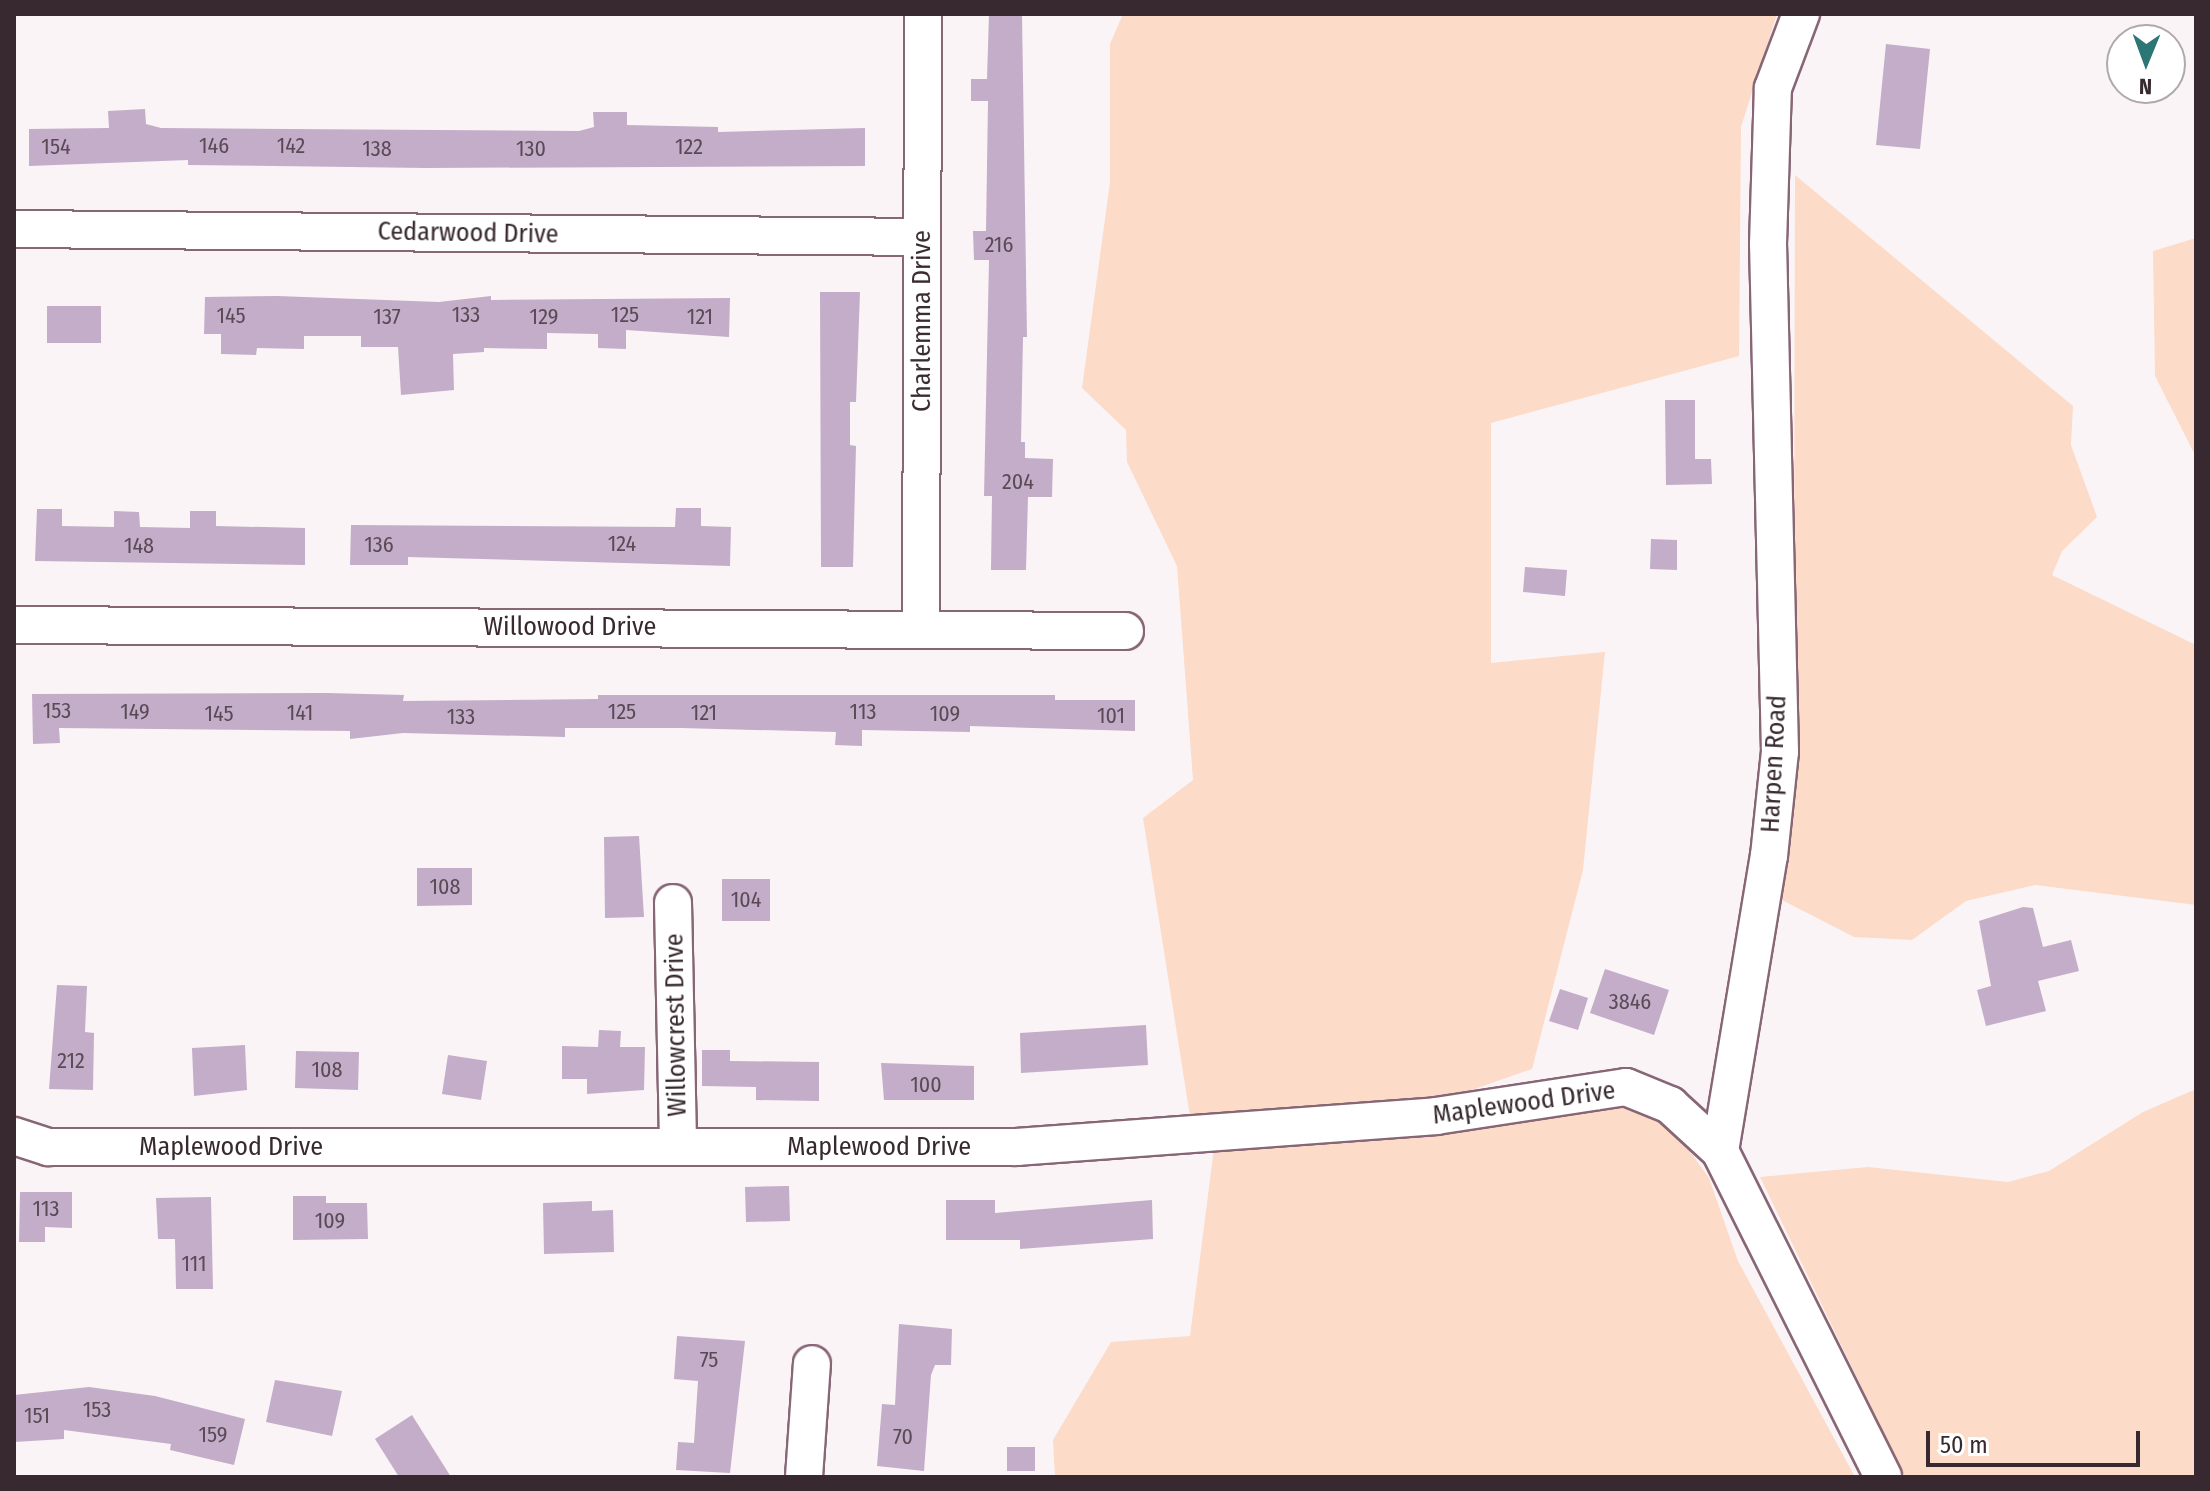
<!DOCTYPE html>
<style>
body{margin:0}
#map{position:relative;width:2210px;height:1491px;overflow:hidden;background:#fbf4f7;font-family:"Fira Sans Condensed",sans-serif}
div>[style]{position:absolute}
.green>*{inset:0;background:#fcdbc8}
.building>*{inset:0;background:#c3adc9}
.roads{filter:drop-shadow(2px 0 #876676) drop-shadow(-2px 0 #876676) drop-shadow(0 2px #876676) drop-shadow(0 -2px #876676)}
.minor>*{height:36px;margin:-18px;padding:0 18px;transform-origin:18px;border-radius:18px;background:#fff}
span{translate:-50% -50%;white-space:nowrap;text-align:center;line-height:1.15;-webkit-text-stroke:6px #fff;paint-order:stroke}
.number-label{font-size:22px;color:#5a4a56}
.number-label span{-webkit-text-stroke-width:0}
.street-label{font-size:26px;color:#37292f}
.frame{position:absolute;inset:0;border:16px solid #37292f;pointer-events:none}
.north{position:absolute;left:2106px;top:24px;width:80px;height:80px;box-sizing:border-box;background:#fff;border:2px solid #afa9ac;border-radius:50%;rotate:181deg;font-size:22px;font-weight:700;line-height:32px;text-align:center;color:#37292f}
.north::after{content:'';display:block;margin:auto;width:28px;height:36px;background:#2c7675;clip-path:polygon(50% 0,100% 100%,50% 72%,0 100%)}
.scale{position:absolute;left:1926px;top:1431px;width:214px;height:36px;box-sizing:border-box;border:4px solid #37292f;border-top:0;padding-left:10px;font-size:24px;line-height:28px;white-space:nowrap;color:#37292f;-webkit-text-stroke:6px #fff;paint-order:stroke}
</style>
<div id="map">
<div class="green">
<div style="clip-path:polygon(1123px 14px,1777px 14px,1741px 127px,1739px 356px,1491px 423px,1491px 663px,1605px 652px,1583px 870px,1532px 1069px,1437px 1102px,1191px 1123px,1143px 818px,1193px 780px,1177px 566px,1127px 462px,1126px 430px,1082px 388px,1110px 182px,1110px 44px)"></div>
<div style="clip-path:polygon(1795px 175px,2073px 406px,2071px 445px,2097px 517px,2062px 551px,2052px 575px,2196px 645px,2196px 905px,2035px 885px,1966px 901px,1912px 940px,1854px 937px,1780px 899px,1800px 744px,1794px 591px)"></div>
<div style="clip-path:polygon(2196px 238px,2196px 457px,2155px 376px,2153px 251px)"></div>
<div style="clip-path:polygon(2196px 1089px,2196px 1477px,1905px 1477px,1760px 1177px,1868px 1167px,2008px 1182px,2049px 1171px,2143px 1112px)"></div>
<div style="clip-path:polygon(1624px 1101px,1667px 1119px,1709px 1178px,1738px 1261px,1855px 1477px,1055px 1477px,1053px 1440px,1111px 1342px,1190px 1336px,1215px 1140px)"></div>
</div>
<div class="building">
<div style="clip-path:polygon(989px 14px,1022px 14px,1027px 337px,1023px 337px,1021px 442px,1025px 442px,1025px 458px,1053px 459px,1052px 497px,1028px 497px,1026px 570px,991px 570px,992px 496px,984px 496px,989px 260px,974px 260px,973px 231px,986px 231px,988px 101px,971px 101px,971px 79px,987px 79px)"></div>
<div style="clip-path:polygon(1886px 44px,1930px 49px,1920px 149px,1876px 145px)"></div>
<div style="clip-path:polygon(145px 109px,146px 124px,161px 128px,579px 131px,594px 127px,593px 112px,627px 112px,627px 125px,718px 127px,718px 132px,865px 128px,865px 166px,426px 168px,188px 165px,188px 160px,29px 166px,29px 129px,109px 128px,108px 111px)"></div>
<div style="clip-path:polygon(820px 292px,860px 292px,856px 402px,850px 402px,850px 445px,856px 446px,853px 567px,821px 567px)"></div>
<div style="clip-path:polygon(277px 296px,439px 302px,491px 296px,491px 300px,730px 298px,729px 337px,626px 330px,626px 349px,598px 348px,598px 334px,547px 333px,547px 349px,484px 348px,484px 352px,453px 354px,454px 390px,401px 395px,398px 347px,361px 347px,361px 336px,304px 336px,304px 349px,257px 348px,256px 355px,221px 354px,221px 334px,204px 334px,205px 297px)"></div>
<div style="clip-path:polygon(47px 306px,101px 306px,101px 343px,47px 343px)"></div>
<div style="clip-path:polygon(1665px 400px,1695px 400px,1695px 459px,1711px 459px,1712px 484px,1666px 485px)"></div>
<div style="clip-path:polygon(676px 508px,701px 508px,701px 526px,731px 527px,730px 566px,408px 557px,408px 565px,350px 565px,351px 525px,675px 527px)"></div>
<div style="clip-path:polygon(37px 509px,62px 509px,62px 526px,114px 527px,114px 511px,139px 512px,140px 527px,190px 528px,190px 511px,216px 511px,216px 526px,305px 528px,305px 565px,35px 561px)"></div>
<div style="clip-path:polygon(1651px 539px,1677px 540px,1677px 570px,1650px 569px)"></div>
<div style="clip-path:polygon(1525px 567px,1567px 570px,1565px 596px,1523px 592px)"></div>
<div style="clip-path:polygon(327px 693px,404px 695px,403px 701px,598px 699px,598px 695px,1055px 695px,1055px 700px,1135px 700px,1135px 731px,970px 726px,970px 732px,862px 730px,862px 746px,835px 745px,836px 732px,681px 728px,565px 728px,565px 737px,403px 733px,350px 739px,350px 731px,59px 728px,60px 743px,33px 744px,32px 694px)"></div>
<div style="clip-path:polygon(639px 836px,644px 917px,605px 918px,604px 837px)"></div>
<div style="clip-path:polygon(417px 868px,472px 868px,472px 905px,417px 906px)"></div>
<div style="clip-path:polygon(722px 879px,770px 879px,770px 921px,722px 921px)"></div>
<div style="clip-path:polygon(2023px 907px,2033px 908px,2043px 947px,2071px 940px,2079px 971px,2038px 981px,2046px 1011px,1986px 1026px,1977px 990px,1991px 986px,1979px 921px)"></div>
<div style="clip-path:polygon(1605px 969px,1669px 990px,1654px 1035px,1590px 1013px)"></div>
<div style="clip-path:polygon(57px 985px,87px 986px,85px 1032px,94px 1033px,93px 1090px,49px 1089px)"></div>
<div style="clip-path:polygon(1560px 989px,1588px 998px,1578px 1030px,1549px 1021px)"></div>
<div style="clip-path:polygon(1146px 1025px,1148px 1065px,1021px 1073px,1020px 1033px)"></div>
<div style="clip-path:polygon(599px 1030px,621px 1031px,620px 1047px,645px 1047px,644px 1090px,587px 1094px,587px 1079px,562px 1079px,562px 1046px,598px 1047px)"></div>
<div style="clip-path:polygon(245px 1045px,247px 1090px,194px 1096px,192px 1048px)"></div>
<div style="clip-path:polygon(702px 1050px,730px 1050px,730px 1061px,819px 1062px,819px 1101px,756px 1100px,756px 1087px,702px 1086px)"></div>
<div style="clip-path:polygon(296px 1051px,359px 1052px,358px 1090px,295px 1088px)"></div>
<div style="clip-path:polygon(448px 1055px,487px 1061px,481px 1100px,442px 1094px)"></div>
<div style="clip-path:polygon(881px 1063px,974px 1066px,974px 1100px,884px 1100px)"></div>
<div style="clip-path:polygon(789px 1186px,790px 1221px,746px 1222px,745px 1187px)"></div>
<div style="clip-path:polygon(20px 1192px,72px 1192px,72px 1228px,45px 1227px,45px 1242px,19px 1242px)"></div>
<div style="clip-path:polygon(293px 1196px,326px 1196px,326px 1203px,367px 1203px,368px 1239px,293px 1240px)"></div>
<div style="clip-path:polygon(211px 1197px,213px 1289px,176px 1289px,175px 1239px,158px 1239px,156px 1198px)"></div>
<div style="clip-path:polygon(946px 1200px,995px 1200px,995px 1213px,1152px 1200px,1153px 1239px,1020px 1249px,1020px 1240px,946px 1240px)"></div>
<div style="clip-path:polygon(592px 1201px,592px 1211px,613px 1210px,614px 1252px,544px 1254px,543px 1203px)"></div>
<div style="clip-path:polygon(899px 1324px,952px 1329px,951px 1365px,935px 1365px,931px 1375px,924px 1471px,877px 1466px,882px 1404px,895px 1405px)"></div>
<div style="clip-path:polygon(677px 1336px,745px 1341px,730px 1473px,676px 1470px,678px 1442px,694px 1443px,698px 1381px,674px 1379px)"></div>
<div style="clip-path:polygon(275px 1380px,342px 1391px,332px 1436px,266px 1422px)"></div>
<div style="clip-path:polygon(89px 1387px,155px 1396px,245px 1419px,234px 1465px,170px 1450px,171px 1444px,64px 1430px,64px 1439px,14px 1442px,14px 1395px)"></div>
<div style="clip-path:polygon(412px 1415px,451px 1477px,399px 1477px,375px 1439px)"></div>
<div style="clip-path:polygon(1007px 1447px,1035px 1447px,1035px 1471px,1007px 1471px)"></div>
</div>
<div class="roads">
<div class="minor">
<div style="left:14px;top:229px;width:908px;rotate:0.5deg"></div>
<div style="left:14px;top:625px;width:1111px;rotate:0.31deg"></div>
<div style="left:921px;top:629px;width:615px;rotate:-89.81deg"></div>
<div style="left:673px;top:903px;width:244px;rotate:88.8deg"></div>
<div style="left:14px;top:1136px;width:36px;rotate:18deg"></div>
<div style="left:48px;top:1147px;width:969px"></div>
<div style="left:1017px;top:1147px;width:420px;rotate:-4.2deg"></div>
<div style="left:1436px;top:1116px;width:192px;rotate:-8.7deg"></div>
<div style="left:1626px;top:1087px;width:48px;rotate:22.2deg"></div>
<div style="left:1670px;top:1105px;width:68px;rotate:42.6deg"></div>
<div style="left:1720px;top:1151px;width:364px;rotate:63.4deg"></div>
<div style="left:1720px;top:1151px;width:299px;rotate:-80.6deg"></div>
<div style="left:1769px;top:856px;width:105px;rotate:-84deg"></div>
<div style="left:1780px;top:752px;width:508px;rotate:-91.35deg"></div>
<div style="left:1768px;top:244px;width:156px;rotate:-88.2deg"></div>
<div style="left:1773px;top:88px;width:79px;rotate:-69.3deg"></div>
<div style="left:804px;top:1477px;width:113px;rotate:-86deg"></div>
</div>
</div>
<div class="number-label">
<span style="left:214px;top:146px">146</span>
<span style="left:291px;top:146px">142</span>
<span style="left:56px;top:147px">154</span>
<span style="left:689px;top:147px">122</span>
<span style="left:377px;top:149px">138</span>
<span style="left:531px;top:149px">130</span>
<span style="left:999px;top:245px">216</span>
<span style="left:466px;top:315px">133</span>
<span style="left:625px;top:315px">125</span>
<span style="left:231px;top:316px">145</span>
<span style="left:387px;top:317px">137</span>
<span style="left:544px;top:317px">129</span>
<span style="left:700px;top:317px">121</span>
<span style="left:1018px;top:482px">204</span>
<span style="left:622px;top:544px">124</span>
<span style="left:379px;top:545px">136</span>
<span style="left:139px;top:546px">148</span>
<span style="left:57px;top:711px">153</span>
<span style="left:135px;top:712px">149</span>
<span style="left:622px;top:712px">125</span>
<span style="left:863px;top:712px">113</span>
<span style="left:300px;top:713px">141</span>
<span style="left:704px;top:713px">121</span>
<span style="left:219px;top:714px">145</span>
<span style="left:945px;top:714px">109</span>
<span style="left:1111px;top:716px">101</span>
<span style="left:461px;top:717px">133</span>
<span style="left:445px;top:887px">108</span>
<span style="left:746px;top:900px">104</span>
<span style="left:1630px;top:1002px">3846</span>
<span style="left:71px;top:1061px">212</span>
<span style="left:327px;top:1070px">108</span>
<span style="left:926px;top:1085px">100</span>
<span style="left:46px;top:1209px">113</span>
<span style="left:330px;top:1221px">109</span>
<span style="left:194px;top:1264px">111</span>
<span style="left:709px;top:1360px">75</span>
<span style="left:97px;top:1410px">153</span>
<span style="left:37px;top:1416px">151</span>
<span style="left:213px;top:1435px">159</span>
<span style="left:903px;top:1437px">70</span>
</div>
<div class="street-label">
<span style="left:468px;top:233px;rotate:1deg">Cedarwood Drive</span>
<span style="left:922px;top:321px;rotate:-90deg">Charlemma Drive</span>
<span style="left:570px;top:627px">Willowood Drive</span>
<span style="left:1774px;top:764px;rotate:-87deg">Harpen Road</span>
<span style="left:676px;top:1025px;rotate:-91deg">Willowcrest Drive</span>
<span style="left:1524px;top:1103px;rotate:-8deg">Maplewood Drive</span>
<span style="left:231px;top:1147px">Maplewood Drive</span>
<span style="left:879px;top:1147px">Maplewood Drive</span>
</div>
<div class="frame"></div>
<div class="north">N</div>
<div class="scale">50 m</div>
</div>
